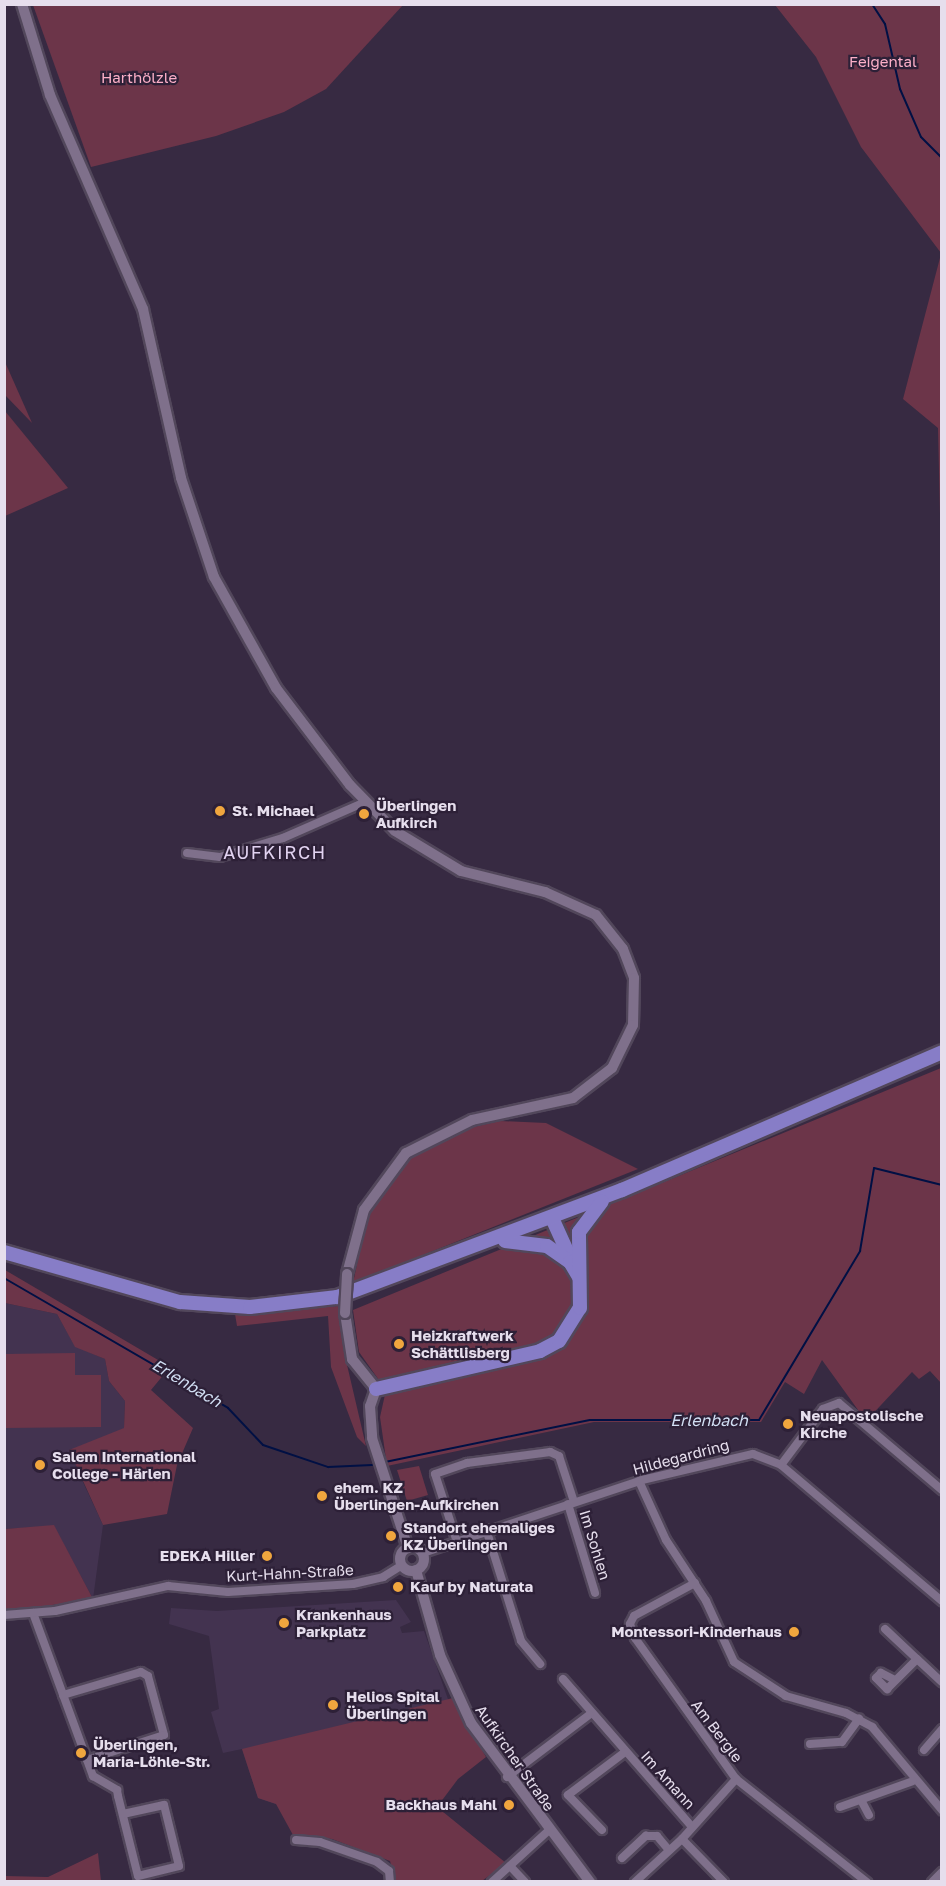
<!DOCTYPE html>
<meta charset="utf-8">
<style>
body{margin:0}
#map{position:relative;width:946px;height:1886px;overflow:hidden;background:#372a42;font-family:"Golos Text",sans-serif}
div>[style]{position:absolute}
.built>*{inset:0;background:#433350}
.green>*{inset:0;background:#6c3549}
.stream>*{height:2px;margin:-1px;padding:0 1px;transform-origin:1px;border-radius:1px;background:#001044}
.roads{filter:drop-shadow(2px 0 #52475b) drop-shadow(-2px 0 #52475b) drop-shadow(0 2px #52475b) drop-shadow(0 -2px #52475b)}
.minor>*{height:8px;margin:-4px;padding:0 4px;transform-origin:4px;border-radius:4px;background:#7f708b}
.tertiary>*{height:10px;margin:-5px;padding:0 5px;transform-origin:5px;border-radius:5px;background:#7f708b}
.tertiary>.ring{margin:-5px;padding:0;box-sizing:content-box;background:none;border:10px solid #7f708b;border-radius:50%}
.primary>*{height:14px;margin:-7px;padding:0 7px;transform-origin:7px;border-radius:7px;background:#877dc7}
.bridges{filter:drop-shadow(2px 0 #52475b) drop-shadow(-2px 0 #52475b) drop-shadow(0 2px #52475b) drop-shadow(0 -2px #52475b)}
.tertiary-bridge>*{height:10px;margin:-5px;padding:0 5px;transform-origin:5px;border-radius:5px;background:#7f708b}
.dots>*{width:16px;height:16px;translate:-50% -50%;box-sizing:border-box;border:3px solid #2d2037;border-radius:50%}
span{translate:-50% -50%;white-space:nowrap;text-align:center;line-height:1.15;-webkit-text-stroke:4.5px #2d2037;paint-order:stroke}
.park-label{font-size:15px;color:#fcafc8}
.poi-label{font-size:15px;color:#e6deed;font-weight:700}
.left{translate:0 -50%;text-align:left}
.right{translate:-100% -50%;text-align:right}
.street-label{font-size:15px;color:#e6deed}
.water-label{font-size:16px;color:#d1def3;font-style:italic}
.quarter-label{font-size:18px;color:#e2d3f1;letter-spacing:1.5px}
.frame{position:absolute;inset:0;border:6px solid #e6deed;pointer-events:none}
</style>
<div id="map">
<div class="built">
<div style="clip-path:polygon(5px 1303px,57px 1314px,75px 1346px,105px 1359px,109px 1381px,125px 1401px,124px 1428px,82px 1480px,103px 1525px,93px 1599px,54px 1526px,5px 1529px)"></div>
<div style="clip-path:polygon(396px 1600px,411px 1622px,400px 1627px,402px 1633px,424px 1631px,456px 1722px,276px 1804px,258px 1798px,242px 1749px,223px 1753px,211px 1712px,219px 1709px,209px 1636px,169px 1624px,171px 1608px,217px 1611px)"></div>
</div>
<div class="green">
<div style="clip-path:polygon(33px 5px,33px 4px,403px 5px,326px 89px,284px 112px,216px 136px,91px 167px)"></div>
<div style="clip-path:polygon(775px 5px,941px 5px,941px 253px,861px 147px,816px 57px)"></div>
<div style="clip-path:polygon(941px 254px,941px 253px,941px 558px,938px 428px,903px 399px)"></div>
<div style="clip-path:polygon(5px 362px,32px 423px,5px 395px)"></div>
<div style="clip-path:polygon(5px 411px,68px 488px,5px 516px)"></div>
<div style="clip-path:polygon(941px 1068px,941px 1383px,930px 1371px,919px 1379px,912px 1372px,866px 1421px,822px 1360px,804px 1394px,785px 1382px,761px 1422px,594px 1422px,387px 1466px,380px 1417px,386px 1390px,359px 1352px,353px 1310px)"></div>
<div style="clip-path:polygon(500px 1121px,546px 1123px,638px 1169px,353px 1283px,367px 1217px,395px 1171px,415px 1152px,460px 1130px)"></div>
<div style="clip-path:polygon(5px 1270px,170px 1367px,151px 1390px,193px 1428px,177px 1465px,167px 1514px,103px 1525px,69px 1450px,124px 1428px,125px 1401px,109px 1381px,105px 1359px,75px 1347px,57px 1314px,5px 1303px)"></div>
<div style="clip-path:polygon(338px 1306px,344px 1352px,366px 1446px,357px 1437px,331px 1367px,328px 1316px,237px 1326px,235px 1314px)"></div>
<div style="clip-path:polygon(75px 1353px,75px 1375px,101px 1375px,101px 1427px,5px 1428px,5px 1354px)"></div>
<div style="clip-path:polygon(419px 1466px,428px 1495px,407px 1501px,397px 1470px)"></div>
<div style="clip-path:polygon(54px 1525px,93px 1599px,5px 1612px,5px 1529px)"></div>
<div style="clip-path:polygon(453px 1698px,486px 1757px,458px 1779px,437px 1807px,506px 1863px,482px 1881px,396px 1881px,390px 1861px,332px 1839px,293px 1835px,276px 1804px,258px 1798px,242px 1749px)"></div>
<div style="clip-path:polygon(98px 1853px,101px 1881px,5px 1881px,5px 1876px,48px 1877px)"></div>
</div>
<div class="stream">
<div style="left:872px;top:4px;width:24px;rotate:57deg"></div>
<div style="left:885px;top:24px;width:67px;rotate:77deg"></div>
<div style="left:900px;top:89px;width:52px;rotate:66.4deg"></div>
<div style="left:921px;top:137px;width:30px;rotate:45deg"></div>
<div style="left:4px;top:1278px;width:259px;rotate:30.1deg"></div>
<div style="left:228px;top:1408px;width:51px;rotate:46.6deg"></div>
<div style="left:263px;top:1445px;width:69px;rotate:18.7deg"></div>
<div style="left:328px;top:1467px;width:44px;rotate:-2.6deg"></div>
<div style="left:385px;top:1462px;width:209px;rotate:-11.6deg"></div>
<div style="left:590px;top:1420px;width:169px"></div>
<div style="left:759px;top:1420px;width:197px;rotate:-59.1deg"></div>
<div style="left:860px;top:1251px;width:84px;rotate:-80.4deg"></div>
<div style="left:874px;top:1168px;width:70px;rotate:14deg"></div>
</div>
<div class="roads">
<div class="minor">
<div style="left:187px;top:853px;width:33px;rotate:7deg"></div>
<div style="left:220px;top:857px;width:66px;rotate:-16.8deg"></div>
<div style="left:283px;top:838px;width:90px;rotate:-23.7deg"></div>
<div style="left:781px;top:1465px;width:70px;rotate:-53.1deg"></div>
<div style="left:823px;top:1409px;width:17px;rotate:-21deg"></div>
<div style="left:839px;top:1403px;width:135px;rotate:40.2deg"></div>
<div style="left:639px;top:1481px;width:65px;rotate:65.4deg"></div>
<div style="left:666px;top:1540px;width:73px;rotate:56.7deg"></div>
<div style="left:706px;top:1601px;width:67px;rotate:65.3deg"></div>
<div style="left:734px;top:1662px;width:62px;rotate:33.2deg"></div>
<div style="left:786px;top:1696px;width:62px;rotate:15.8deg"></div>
<div style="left:846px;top:1713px;width:30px;rotate:28deg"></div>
<div style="left:872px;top:1727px;width:109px;rotate:49.9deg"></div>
<div style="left:568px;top:1504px;width:93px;rotate:73.1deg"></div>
<div style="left:486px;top:1529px;width:117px;rotate:72.6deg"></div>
<div style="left:521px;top:1641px;width:30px;rotate:50deg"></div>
<div style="left:456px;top:1539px;width:68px;rotate:-107.9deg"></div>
<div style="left:435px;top:1474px;width:34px;rotate:-19deg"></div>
<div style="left:467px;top:1463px;width:84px;rotate:-7.5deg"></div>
<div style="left:550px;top:1452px;width:10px;rotate:24deg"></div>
<div style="left:559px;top:1456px;width:48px;rotate:71.9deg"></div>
<div style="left:423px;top:1553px;width:231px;rotate:-18.4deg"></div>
<div style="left:642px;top:1480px;width:114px;rotate:-13.2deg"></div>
<div style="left:753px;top:1454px;width:30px;rotate:21deg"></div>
<div style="left:781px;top:1465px;width:211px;rotate:40.2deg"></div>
<div style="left:695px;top:1583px;width:69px;rotate:151.6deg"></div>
<div style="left:634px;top:1616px;width:9px;rotate:117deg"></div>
<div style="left:630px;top:1624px;width:15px;rotate:70deg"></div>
<div style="left:635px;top:1638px;width:173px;rotate:54.4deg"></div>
<div style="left:736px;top:1779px;width:167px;rotate:38.2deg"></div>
<div style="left:33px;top:1613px;width:174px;rotate:69.8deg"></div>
<div style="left:93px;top:1776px;width:28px;rotate:30deg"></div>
<div style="left:117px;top:1790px;width:6px;rotate:81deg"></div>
<div style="left:118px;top:1796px;width:82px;rotate:76deg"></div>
<div style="left:138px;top:1876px;width:42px;rotate:-13.7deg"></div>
<div style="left:179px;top:1866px;width:63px;rotate:-103.8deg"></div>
<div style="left:164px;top:1805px;width:42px;rotate:167.6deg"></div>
<div style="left:4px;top:1615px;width:51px;rotate:-4.5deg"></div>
<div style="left:55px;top:1611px;width:116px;rotate:-12.5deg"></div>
<div style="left:168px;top:1586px;width:60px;rotate:5.7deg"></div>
<div style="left:228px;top:1592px;width:125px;rotate:-3.7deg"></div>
<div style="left:353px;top:1584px;width:31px;rotate:-13deg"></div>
<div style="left:383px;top:1577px;width:22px;rotate:-32deg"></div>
<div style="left:885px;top:1629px;width:44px;rotate:43.2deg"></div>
<div style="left:563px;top:1679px;width:196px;rotate:48.9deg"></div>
<div style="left:895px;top:1680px;width:16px;rotate:-153deg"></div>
<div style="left:881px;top:1673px;width:7px;rotate:135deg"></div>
<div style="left:876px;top:1678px;width:16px;rotate:45deg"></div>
<div style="left:887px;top:1689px;width:42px;rotate:-45deg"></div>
<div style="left:917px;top:1659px;width:34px;rotate:43deg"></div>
<div style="left:63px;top:1695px;width:81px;rotate:-16.4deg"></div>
<div style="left:141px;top:1672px;width:8px;rotate:30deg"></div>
<div style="left:148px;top:1676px;width:61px;rotate:74.8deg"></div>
<div style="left:164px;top:1735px;width:81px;rotate:162deg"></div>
<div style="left:810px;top:1744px;width:32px;rotate:-4deg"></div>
<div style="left:842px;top:1742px;width:29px;rotate:-54deg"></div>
<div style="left:924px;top:1750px;width:28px;rotate:-49deg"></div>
<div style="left:507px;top:1777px;width:103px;rotate:-37.1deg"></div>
<div style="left:861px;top:1800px;width:17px;rotate:62deg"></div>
<div style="left:840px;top:1807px;width:77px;rotate:-19.6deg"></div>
<div style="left:602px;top:1830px;width:49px;rotate:-134.2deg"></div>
<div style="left:568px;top:1795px;width:71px;rotate:-37deg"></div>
<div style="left:682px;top:1839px;width:81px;rotate:-48deg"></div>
<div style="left:296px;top:1840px;width:24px;rotate:5deg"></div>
<div style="left:320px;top:1842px;width:60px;rotate:19.3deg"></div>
<div style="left:377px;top:1862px;width:15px;rotate:37deg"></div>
<div style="left:389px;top:1871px;width:11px;rotate:85deg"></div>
<div style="left:622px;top:1858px;width:33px;rotate:-43deg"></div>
<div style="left:646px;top:1836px;width:11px"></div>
<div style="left:657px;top:1836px;width:17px;rotate:50deg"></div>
<div style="left:510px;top:1866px;width:22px;rotate:47deg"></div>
<div style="left:492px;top:1882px;width:76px;rotate:-42.3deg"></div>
<div style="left:635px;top:1882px;width:64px;rotate:-42.5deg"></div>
<div style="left:682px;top:1839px;width:60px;rotate:45.7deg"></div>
<div style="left:932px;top:1882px;width:14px;rotate:-45deg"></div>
</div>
<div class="tertiary">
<div style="left:22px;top:4px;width:95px;rotate:72.9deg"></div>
<div style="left:50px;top:95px;width:233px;rotate:66.5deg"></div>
<div style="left:143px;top:309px;width:173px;rotate:77.3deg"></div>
<div style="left:181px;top:478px;width:104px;rotate:71.6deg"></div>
<div style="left:214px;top:577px;width:127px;rotate:60.8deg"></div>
<div style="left:276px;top:688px;width:122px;rotate:52.7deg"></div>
<div style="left:350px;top:785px;width:64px;rotate:45.6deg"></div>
<div style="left:395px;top:831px;width:77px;rotate:31.2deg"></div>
<div style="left:461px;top:871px;width:87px;rotate:14deg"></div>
<div style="left:545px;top:892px;width:56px;rotate:24.3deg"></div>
<div style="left:596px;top:915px;width:43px;rotate:51.5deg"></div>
<div style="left:623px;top:949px;width:31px;rotate:69deg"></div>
<div style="left:634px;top:978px;width:47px;rotate:91.2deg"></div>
<div style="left:633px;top:1025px;width:48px;rotate:116deg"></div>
<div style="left:612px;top:1068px;width:49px;rotate:142.4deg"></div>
<div style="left:573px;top:1098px;width:103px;rotate:167.7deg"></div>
<div style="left:472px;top:1120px;width:74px;rotate:153.4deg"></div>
<div style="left:406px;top:1153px;width:71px;rotate:126.4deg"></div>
<div style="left:364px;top:1210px;width:66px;rotate:104.9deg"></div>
<div style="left:345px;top:1313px;width:47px;rotate:81.3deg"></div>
<div style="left:352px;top:1359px;width:38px;rotate:51deg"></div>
<div style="left:376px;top:1389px;width:18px;rotate:109deg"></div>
<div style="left:370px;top:1406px;width:32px;rotate:86deg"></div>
<div style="left:372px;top:1438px;width:116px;rotate:71.9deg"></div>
<div class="ring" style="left:400px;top:1547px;width:14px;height:14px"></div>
<div style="left:416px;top:1570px;width:88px;rotate:74.2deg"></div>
<div style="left:440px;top:1655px;width:75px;rotate:65.5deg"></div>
<div style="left:471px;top:1723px;width:199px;rotate:53.2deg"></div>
</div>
<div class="primary">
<div style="left:552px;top:1218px;width:48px;rotate:65.6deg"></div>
<div style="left:505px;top:1241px;width:42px;rotate:6.8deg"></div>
<div style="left:547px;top:1246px;width:28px;rotate:35deg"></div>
<div style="left:570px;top:1262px;width:17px;rotate:59deg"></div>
<div style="left:4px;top:1252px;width:183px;rotate:15.9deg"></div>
<div style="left:180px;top:1302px;width:70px;rotate:4.1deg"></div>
<div style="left:250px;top:1307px;width:88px;rotate:-6.6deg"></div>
<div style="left:337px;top:1297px;width:304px;rotate:-20.6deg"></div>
<div style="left:622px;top:1190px;width:348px;rotate:-23.3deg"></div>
<div style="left:376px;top:1389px;width:168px;rotate:-13deg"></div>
<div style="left:540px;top:1351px;width:21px;rotate:-28deg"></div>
<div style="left:559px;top:1341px;width:39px;rotate:-58deg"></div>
<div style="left:580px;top:1308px;width:76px;rotate:-90.8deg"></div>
<div style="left:579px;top:1232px;width:38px;rotate:-53deg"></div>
</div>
</div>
<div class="bridges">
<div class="tertiary-bridge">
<div style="left:345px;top:1313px;width:39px;rotate:-87deg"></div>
</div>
</div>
<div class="dots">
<div style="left:220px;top:811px;background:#f0a63e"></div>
<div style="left:364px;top:814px;background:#f0a63e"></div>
<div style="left:399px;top:1344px;background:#f0a63e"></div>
<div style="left:788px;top:1424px;background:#f0a63e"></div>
<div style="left:40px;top:1465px;background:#f0a63e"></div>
<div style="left:322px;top:1496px;background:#f0a63e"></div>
<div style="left:391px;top:1536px;background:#f0a63e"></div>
<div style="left:267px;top:1556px;background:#f0a63e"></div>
<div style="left:398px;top:1587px;background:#f0a63e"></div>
<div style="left:284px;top:1623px;background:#f0a63e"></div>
<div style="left:794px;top:1632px;background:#f0a63e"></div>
<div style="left:333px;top:1705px;background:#f0a63e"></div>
<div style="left:81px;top:1753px;background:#f0a63e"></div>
<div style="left:509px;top:1805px;background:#f0a63e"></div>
</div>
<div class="park-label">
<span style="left:883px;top:62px">Feigental</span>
<span style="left:139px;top:78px">Harthölzle</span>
</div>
<div class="poi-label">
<span class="left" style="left:376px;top:814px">Überlingen<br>Aufkirch</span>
<span class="left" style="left:232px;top:811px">St. Michael</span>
<span class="left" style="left:411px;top:1344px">Heizkraftwerk<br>Schättlisberg</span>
<span class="left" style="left:800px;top:1424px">Neuapostolische<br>Kirche</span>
<span class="left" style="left:52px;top:1465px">Salem International<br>College - Härlen</span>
<span class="left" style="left:334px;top:1496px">ehem. KZ<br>Überlingen-Aufkirchen</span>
<span class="left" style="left:403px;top:1536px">Standort ehemaliges<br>KZ Überlingen</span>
<span class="right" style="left:255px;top:1556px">EDEKA Hiller</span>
<span class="left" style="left:410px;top:1587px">Kauf by Naturata</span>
<span class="left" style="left:296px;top:1623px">Krankenhaus<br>Parkplatz</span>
<span class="right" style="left:782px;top:1632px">Montessori-Kinderhaus</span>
<span class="left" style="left:346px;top:1705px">Helios Spital<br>Überlingen</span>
<span class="left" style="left:93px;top:1753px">Überlingen,<br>Maria-Löhle-Str.</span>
<span class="right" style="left:497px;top:1805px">Backhaus Mahl</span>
</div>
<div class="street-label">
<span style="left:681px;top:1457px;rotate:-15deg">Hildegardring</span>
<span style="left:595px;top:1545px;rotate:73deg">Im Sohlen</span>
<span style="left:290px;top:1573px;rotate:-3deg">Kurt-Hahn-Straße</span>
<span style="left:717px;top:1731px;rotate:53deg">Am Bergle</span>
<span style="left:515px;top:1758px;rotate:55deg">Aufkircher Straße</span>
<span style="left:668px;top:1780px;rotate:48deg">Im Amann</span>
</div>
<div class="water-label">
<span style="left:187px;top:1383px;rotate:31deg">Erlenbach</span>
<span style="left:709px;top:1420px">Erlenbach</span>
</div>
<div class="quarter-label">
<span style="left:275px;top:852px">AUFKIRCH</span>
</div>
<div class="frame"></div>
</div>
